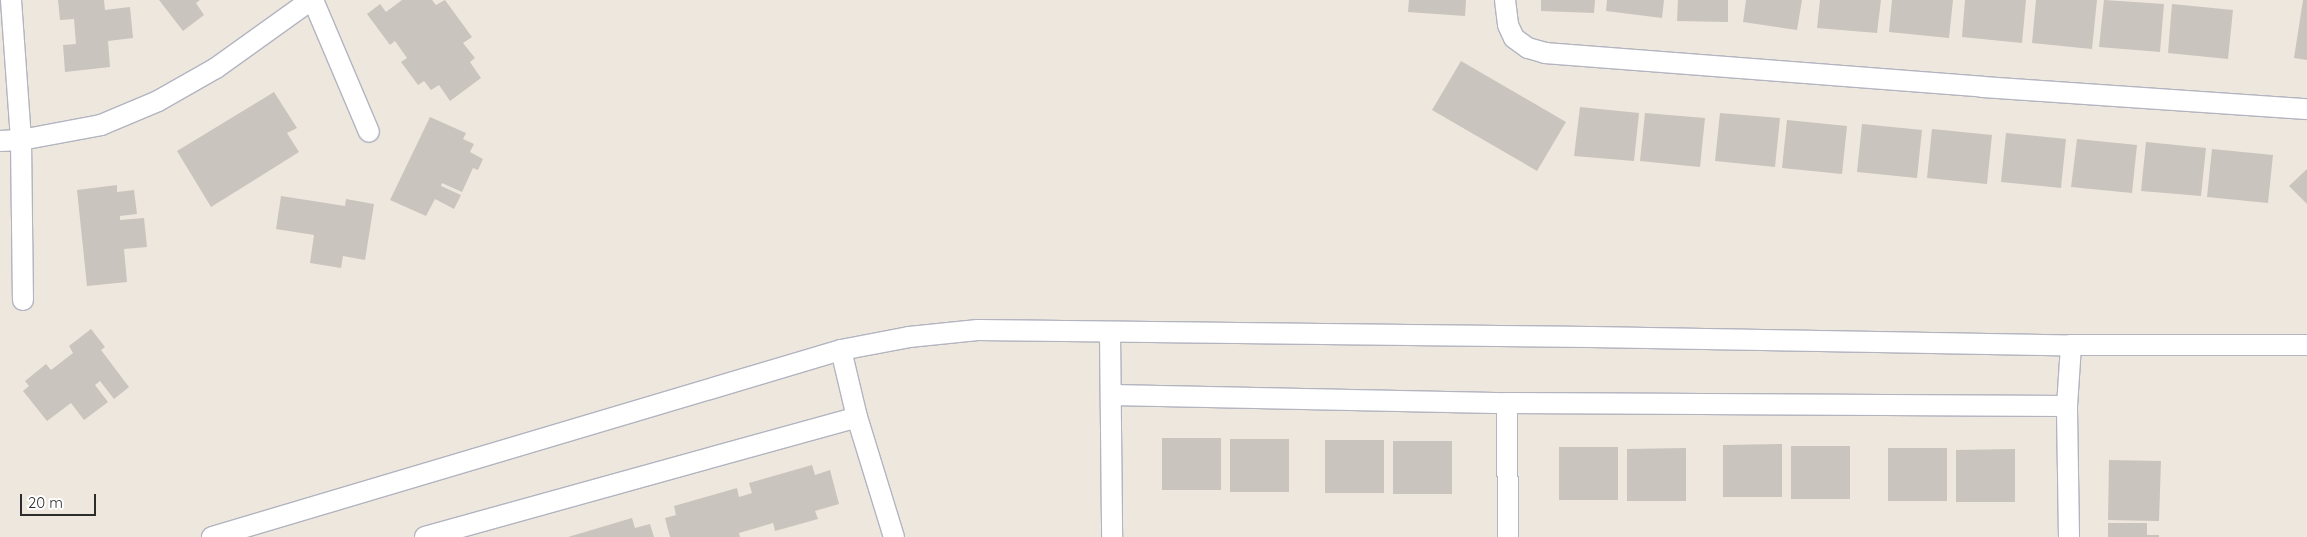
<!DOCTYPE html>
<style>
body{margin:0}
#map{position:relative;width:2307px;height:537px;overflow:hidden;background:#eee7de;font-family:Quicksand,sans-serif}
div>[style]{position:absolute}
.building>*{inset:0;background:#c9c4bd}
.roads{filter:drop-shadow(1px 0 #b2b4c0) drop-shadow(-1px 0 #b2b4c0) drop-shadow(0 1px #b2b4c0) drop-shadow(0 -1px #b2b4c0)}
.minor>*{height:20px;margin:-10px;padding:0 10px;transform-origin:10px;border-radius:10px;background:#fff}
span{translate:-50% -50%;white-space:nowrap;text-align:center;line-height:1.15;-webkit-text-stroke:4px #fff;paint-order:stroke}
.scale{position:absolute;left:20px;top:494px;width:76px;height:22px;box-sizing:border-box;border:2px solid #2c2c2c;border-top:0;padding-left:6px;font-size:15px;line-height:18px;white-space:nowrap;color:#2c2c2c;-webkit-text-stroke:4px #fff;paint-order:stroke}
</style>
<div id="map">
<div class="building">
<div style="clip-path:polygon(58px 0,104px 0,105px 10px,130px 7px,133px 38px,108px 41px,110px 67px,65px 72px,63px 45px,76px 44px,74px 19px,60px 20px)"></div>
<div style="clip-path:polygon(159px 0,200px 0,196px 3px,204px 15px,183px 31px)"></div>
<div style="clip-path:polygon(402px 0,432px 0,436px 5px,445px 0,472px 37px,463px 43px,475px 58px,470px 62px,481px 78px,450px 101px,439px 85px,431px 90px,424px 81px,418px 85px,401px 62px,407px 58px,395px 41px,390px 45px,367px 14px,380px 4px,386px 12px)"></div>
<div style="clip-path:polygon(1409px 0,1466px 0,1465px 16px,1408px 12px)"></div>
<div style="clip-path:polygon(1541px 0,1595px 0,1594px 13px,1541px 11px)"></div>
<div style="clip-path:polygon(1607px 0,1664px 0,1662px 18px,1606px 11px)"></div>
<div style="clip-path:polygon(1678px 0,1728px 0,1728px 22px,1677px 21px)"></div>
<div style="clip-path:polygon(1746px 0,1802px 0,1797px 30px,1743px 22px)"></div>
<div style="clip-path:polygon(1820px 0,1881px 0,1877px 33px,1817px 28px)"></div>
<div style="clip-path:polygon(1892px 0,1953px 0,1949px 38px,1889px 32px)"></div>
<div style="clip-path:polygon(1965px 0,2026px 0,2022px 43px,1962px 37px)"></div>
<div style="clip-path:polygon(2036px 0,2097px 0,2092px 49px,2032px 43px)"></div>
<div style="clip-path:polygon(2104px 0,2164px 4px,2160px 52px,2099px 47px)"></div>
<div style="clip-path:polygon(2303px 0,2307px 0,2307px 60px,2294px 58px)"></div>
<div style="clip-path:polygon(2172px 4px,2233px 10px,2228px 59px,2168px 53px)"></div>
<div style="clip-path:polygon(1461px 61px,1566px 122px,1537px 171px,1432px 110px)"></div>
<div style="clip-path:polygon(274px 92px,297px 128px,287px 133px,299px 152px,211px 207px,177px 151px)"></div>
<div style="clip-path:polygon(1580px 107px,1639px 113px,1634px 161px,1574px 156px)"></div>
<div style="clip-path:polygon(1645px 113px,1705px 118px,1700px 167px,1640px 161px)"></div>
<div style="clip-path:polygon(1720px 113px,1780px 118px,1775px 167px,1715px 161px)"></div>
<div style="clip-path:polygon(430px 117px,466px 133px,463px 139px,474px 144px,470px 152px,483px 159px,478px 170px,473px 168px,462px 192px,442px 183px,441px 186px,461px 195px,454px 209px,435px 199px,426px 216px,390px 200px)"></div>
<div style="clip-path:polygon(1787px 120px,1847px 126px,1842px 174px,1782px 168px)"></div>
<div style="clip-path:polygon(1862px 124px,1922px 130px,1917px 178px,1857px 172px)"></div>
<div style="clip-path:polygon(1932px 129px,1992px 135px,1987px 184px,1927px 178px)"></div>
<div style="clip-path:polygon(2006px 133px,2066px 139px,2061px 188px,2001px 182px)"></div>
<div style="clip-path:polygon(2077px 139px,2137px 145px,2132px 193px,2071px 187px)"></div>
<div style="clip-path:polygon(2146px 142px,2206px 148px,2201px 196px,2141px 191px)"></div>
<div style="clip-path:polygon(2212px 149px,2273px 155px,2268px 203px,2207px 197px)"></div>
<div style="clip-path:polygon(2307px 169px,2307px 204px,2289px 186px)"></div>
<div style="clip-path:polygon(117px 185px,117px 192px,134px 190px,137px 214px,120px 216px,120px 220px,144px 218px,147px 247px,124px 249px,127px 282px,87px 286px,77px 190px)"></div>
<div style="clip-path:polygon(281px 196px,345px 206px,346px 199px,374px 204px,365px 260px,343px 256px,341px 268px,310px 263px,314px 235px,276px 229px)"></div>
<div style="clip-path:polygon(91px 329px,105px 347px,101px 350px,129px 387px,114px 399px,100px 381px,95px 385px,108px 402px,84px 420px,71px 403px,47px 421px,23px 391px,29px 386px,25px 381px,46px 364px,51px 370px,73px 353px,69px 346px)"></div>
<div style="clip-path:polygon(1162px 438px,1221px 438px,1221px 490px,1162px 490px)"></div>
<div style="clip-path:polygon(1230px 439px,1289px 439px,1289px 492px,1230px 492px)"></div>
<div style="clip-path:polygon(1325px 440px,1384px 440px,1384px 493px,1325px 493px)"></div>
<div style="clip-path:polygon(1393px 441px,1452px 441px,1452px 494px,1393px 494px)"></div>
<div style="clip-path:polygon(1782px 444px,1782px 497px,1723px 497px,1723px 445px)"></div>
<div style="clip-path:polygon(1791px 446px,1850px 446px,1850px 499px,1791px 499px)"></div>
<div style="clip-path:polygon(1559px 447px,1618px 447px,1618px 500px,1559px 500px)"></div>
<div style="clip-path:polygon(1686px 448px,1686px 501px,1627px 501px,1627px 449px)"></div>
<div style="clip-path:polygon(1888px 448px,1947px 448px,1947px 501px,1888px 501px)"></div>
<div style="clip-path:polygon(2015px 449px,2015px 502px,1956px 502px,1956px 450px)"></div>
<div style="clip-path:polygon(2109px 460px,2161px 461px,2159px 521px,2108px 520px)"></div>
<div style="clip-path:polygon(812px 465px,815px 475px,830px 470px,839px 504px,815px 511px,818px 519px,775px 531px,773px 523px,739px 533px,740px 537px,670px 537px,665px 518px,676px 515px,674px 506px,737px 488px,739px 497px,752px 493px,749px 483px)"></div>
<div style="clip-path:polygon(632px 518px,635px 528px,650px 524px,654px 537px,568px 537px)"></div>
<div style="clip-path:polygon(2108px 523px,2147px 523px,2147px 535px,2159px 535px,2159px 537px,2108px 537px)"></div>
</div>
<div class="roads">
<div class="minor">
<div style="left:11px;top:0;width:140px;rotate:85.9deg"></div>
<div style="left:21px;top:140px;width:160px;rotate:89.3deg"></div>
<div style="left:313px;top:0;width:143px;rotate:67deg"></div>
<div style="left:1505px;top:0;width:25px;rotate:83deg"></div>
<div style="left:1508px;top:25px;width:14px;rotate:65deg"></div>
<div style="left:1514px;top:38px;width:17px;rotate:36deg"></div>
<div style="left:1528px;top:48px;width:18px;rotate:16deg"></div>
<div style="left:1545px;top:53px;width:438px;rotate:4.4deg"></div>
<div style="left:1982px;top:87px;width:326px;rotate:3.9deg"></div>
<div style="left:0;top:141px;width:21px;rotate:-3deg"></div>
<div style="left:21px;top:140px;width:81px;rotate:-10.6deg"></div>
<div style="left:101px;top:125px;width:62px;rotate:-22.8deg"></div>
<div style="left:158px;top:101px;width:67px;rotate:-29.6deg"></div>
<div style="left:216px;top:68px;width:117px;rotate:-35.6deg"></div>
<div style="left:1110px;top:332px;width:205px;rotate:89.4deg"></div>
<div style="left:841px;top:350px;width:69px;rotate:76.6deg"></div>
<div style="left:857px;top:417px;width:126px;rotate:72.9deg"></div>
<div style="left:1112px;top:395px;width:395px;rotate:1.2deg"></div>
<div style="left:1507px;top:403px;width:560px;rotate:0.31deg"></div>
<div style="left:1507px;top:403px;width:134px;rotate:89.6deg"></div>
<div style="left:212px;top:537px;width:656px;rotate:-16.56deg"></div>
<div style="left:841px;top:350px;width:69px;rotate:-10.8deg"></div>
<div style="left:909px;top:337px;width:69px;rotate:-5.8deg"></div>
<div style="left:978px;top:330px;width:612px;rotate:0.66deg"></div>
<div style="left:1590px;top:337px;width:481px;rotate:1deg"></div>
<div style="left:2071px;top:345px;width:236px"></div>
<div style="left:425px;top:537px;width:448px;rotate:-15.5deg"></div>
<div style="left:2069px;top:537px;width:131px;rotate:-90.9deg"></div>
<div style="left:2067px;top:406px;width:61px;rotate:-86.2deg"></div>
</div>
</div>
<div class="scale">20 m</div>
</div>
